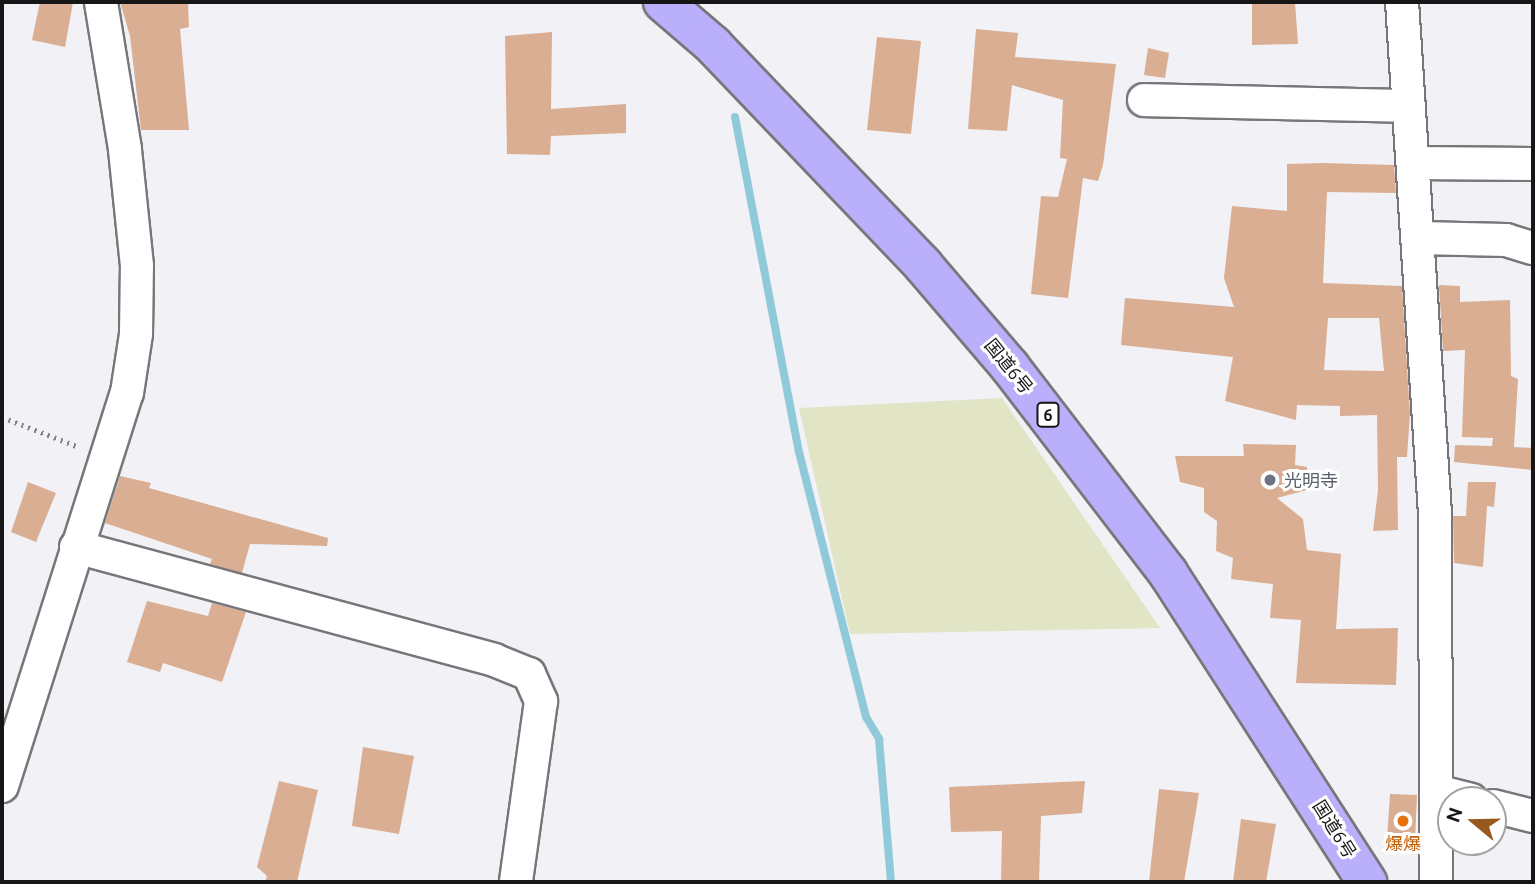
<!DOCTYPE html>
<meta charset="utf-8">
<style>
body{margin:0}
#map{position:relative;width:1535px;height:884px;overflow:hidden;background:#f1f1f6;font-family:Ubuntu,"Noto Sans JP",sans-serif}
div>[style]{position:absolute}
.green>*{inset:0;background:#e1e5c6}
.stream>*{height:8px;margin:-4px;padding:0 4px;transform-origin:4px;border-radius:4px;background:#90c9d9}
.building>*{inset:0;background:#d9ae93}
.path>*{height:4.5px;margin-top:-2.25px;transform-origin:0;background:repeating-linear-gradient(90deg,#848487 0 2px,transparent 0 7px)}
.roads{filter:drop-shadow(2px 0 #77777b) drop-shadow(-2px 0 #77777b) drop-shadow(0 2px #77777b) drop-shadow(0 -2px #77777b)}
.minor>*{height:32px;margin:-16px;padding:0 16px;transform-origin:16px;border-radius:16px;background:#fff}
.trunk>*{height:38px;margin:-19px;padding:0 19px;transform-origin:19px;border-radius:19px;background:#baaffa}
.dots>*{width:19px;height:19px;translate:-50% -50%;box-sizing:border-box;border:4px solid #fff;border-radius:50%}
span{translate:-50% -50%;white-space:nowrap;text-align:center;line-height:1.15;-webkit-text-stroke:6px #fff;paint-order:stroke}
.shield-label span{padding:2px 5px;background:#fff;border:2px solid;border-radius:5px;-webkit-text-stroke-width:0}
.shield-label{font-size:16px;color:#161617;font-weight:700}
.street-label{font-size:18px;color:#161617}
.worship-label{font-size:18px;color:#5b616d}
.left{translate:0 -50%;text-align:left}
.food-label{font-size:18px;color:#c56008}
.frame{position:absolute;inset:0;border:4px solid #161617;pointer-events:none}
.north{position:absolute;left:1437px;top:786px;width:70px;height:70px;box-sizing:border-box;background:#fff;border:2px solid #a2a2a2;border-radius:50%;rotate:289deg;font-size:19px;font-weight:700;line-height:28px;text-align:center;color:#161617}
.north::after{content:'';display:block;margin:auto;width:24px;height:32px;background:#97591d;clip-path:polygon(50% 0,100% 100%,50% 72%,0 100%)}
</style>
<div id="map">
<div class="green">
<div style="clip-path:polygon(1002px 398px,1160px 628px,850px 634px,799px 408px)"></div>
</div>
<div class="stream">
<div style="left:735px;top:117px;width:341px;rotate:79.2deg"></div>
<div style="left:799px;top:452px;width:273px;rotate:75.8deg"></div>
<div style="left:866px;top:717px;width:26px;rotate:59deg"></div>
<div style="left:879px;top:739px;width:144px;rotate:85.2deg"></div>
</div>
<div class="building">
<div style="clip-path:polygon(40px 2px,73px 2px,65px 47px,32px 40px)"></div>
<div style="clip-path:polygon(120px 2px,188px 2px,189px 27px,180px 29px,189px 130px,141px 130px,130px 36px)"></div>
<div style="clip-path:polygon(1252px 2px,1295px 2px,1298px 44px,1252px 45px)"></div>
<div style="clip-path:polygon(976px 29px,1018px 33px,1015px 57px,1116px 64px,1103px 165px,1098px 181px,1083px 178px,1068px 298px,1031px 294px,1041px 196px,1058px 197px,1067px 159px,1060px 158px,1063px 100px,1012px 85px,1007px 131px,968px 129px)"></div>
<div style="clip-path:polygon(552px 32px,551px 109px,626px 104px,626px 133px,551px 136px,550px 155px,507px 154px,505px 36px)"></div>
<div style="clip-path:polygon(877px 37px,921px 41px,911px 134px,867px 130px)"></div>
<div style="clip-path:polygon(1148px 48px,1169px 53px,1165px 78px,1144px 75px)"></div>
<div style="clip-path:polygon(evenodd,1323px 163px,1394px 165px,1396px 193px,1327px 192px,1323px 283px,1402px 286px,1410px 413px,1407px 457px,1397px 457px,1398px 530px,1373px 531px,1378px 490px,1377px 415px,1340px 416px,1340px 406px,1297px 405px,1296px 420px,1225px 401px,1233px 357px,1121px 345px,1125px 298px,1234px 307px,1224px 278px,1232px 206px,1287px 211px,1287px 164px,1323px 163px,1328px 318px,1379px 318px,1384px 371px,1324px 370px,1328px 318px)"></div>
<div style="clip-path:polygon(1439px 285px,1460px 286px,1460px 302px,1510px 300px,1511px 376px,1518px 379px,1514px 447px,1533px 448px,1533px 470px,1454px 462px,1455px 445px,1492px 446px,1493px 438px,1462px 437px,1465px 350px,1443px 351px)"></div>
<div style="clip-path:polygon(1243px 444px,1296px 445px,1295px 465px,1307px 467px,1307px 490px,1277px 498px,1303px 519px,1307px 550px,1341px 554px,1336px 629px,1398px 628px,1396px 685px,1296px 683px,1301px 620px,1270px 618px,1273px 584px,1231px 579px,1233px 558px,1216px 551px,1217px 521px,1204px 512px,1204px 488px,1180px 482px,1175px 456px,1244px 456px)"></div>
<div style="clip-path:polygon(120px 476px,151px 483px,149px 488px,328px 538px,327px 546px,250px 544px,242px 573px,210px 564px,212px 559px,105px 523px)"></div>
<div style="clip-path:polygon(28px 482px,56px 493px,36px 542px,11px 532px)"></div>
<div style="clip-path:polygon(1468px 482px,1496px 482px,1494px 507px,1487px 506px,1483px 567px,1454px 563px,1453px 516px,1466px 516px)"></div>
<div style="clip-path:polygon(147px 601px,208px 616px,212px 603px,246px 612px,222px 682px,163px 663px,160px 672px,127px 662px)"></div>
<div style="clip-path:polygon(363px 747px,414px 756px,399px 834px,352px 826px)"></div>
<div style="clip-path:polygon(279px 781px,318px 790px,297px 882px,265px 882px,267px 876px,257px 867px)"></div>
<div style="clip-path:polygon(1085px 781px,1082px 813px,1041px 816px,1039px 882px,1001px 882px,1002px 831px,951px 832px,949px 787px)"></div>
<div style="clip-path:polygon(1159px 789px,1199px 793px,1184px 882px,1149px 882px)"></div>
<div style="clip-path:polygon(1390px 794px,1417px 795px,1415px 841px,1387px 840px)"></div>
<div style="clip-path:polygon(1241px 819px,1276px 824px,1266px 882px,1233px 882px)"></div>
</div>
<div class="path">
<div style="left:2px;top:417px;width:83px;rotate:21.3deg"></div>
</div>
<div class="roads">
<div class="minor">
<div style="left:1402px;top:2px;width:512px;rotate:86.31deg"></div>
<div style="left:1435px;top:513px;width:369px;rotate:89.8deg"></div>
<div style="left:1144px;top:100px;width:265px;rotate:1.3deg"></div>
<div style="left:1414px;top:163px;width:119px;rotate:0.5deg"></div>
<div style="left:1419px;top:238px;width:87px;rotate:1.3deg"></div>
<div style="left:1506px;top:240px;width:28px;rotate:17deg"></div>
<div style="left:76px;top:547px;width:433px;rotate:15.1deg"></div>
<div style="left:494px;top:660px;width:38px;rotate:22deg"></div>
<div style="left:529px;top:674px;width:30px;rotate:66deg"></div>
<div style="left:541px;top:701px;width:183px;rotate:97.9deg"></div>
<div style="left:2px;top:786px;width:412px;rotate:-72.4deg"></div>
<div style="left:127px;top:393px;width:60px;rotate:-81.3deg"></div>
<div style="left:136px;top:334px;width:68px;rotate:-89.2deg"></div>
<div style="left:137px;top:266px;width:118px;rotate:-95.9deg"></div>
<div style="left:125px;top:149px;width:149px;rotate:-99.3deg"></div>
<div style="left:1436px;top:791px;width:36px;rotate:14deg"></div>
<div style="left:1493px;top:806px;width:41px;rotate:14deg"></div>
</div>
<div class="trunk">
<div style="left:663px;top:2px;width:66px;rotate:40.7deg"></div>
<div style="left:713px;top:45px;width:304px;rotate:46.3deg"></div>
<div style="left:923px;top:265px;width:134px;rotate:49.5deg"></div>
<div style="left:1010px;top:367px;width:260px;rotate:52.5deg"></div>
<div style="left:1168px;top:573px;width:368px;rotate:57.2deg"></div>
</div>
</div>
<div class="dots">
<div style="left:1270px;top:480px;background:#6b7280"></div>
<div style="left:1403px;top:821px;background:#e8710a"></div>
</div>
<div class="shield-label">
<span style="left:1048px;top:415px">6</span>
</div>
<div class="street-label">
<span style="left:1009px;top:366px;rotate:51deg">国道6号</span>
<span style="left:1335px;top:829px;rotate:58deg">国道6号</span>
</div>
<div class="worship-label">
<span class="left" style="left:1284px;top:480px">光明寺</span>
</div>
<div class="food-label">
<span style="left:1403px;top:843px">爆爆</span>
</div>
<div class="frame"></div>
<div class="north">N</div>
</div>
